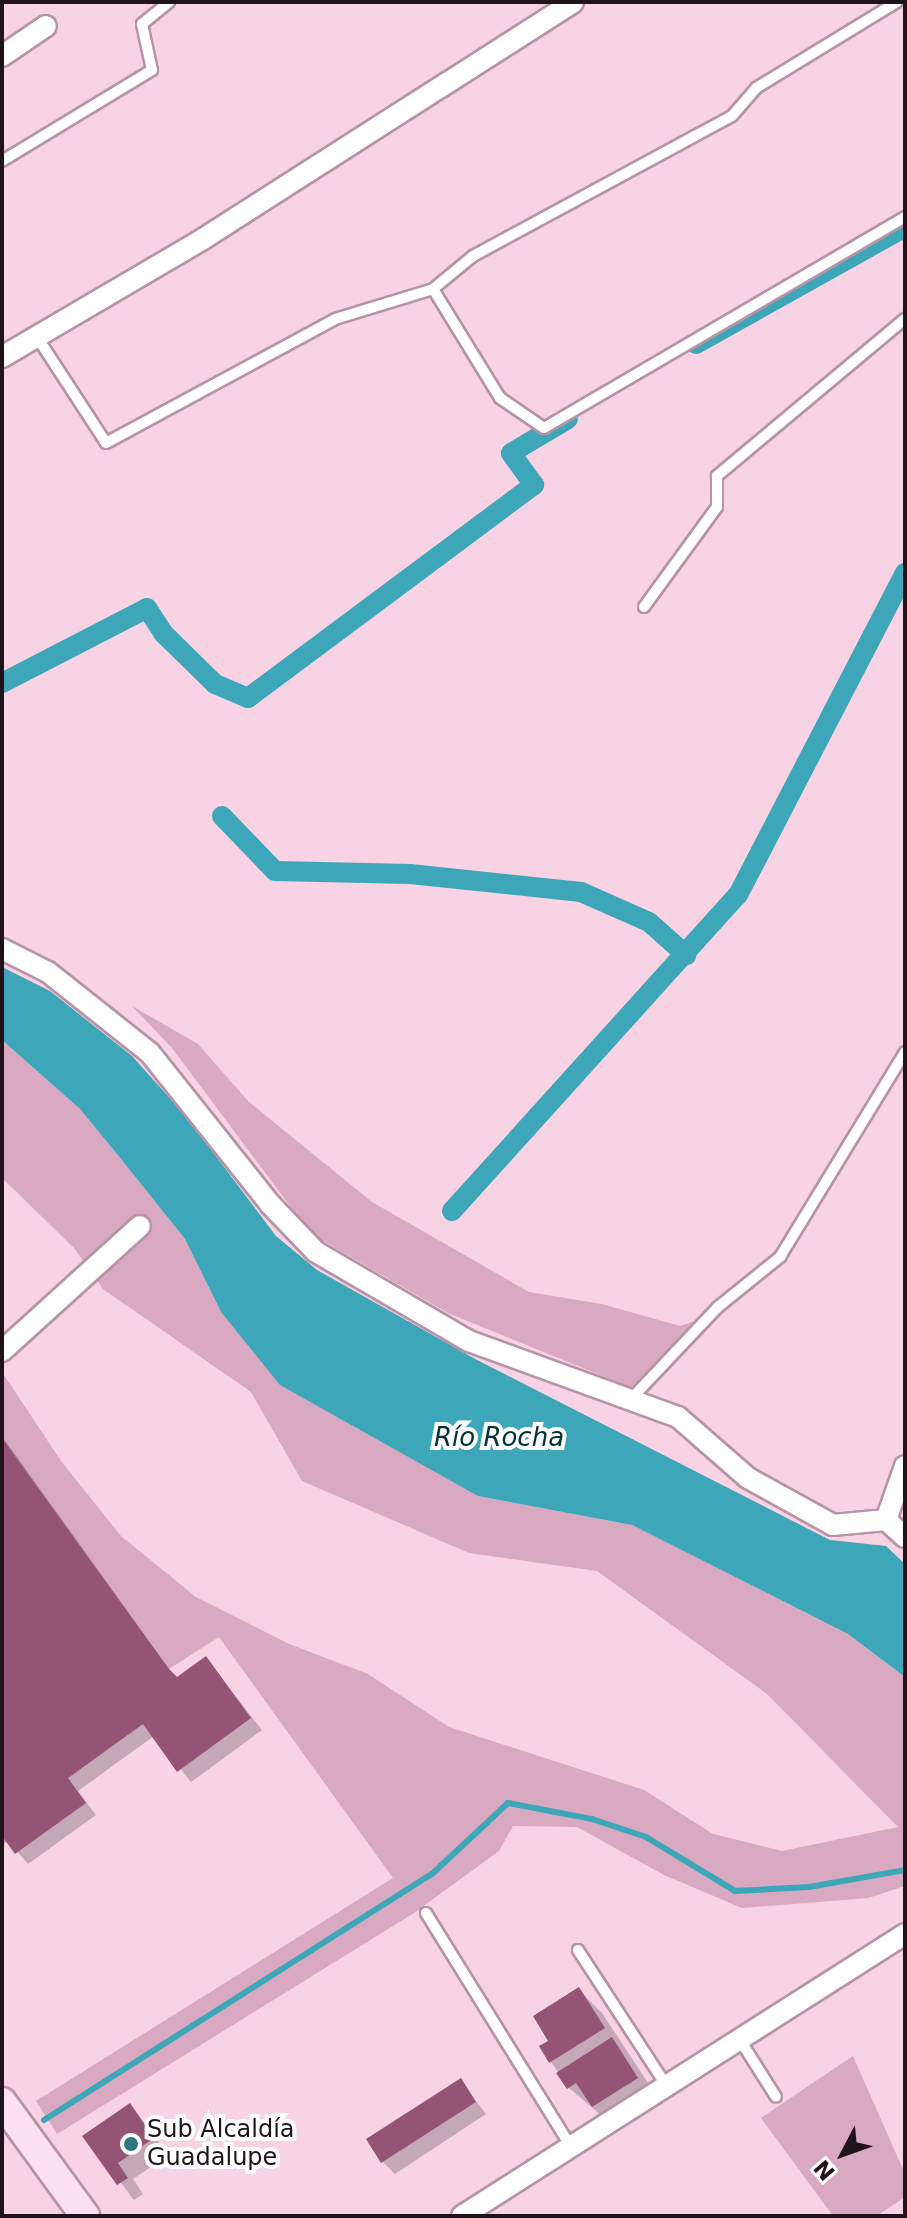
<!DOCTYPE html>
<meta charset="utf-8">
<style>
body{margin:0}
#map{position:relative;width:907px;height:2218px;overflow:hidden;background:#f7d3e4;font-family:"DejaVu Sans",sans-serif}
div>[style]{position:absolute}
.green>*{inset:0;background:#d8a9c0}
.water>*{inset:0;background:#3da7b9}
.shadow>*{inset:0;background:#0003}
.stream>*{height:6px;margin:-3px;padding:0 3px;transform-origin:3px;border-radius:3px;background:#3da7b9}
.canal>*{height:20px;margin:-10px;padding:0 10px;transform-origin:10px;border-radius:10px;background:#3da7b9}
.building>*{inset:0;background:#955376}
.roads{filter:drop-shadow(2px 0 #b694a5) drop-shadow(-2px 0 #b694a5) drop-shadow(0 2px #b694a5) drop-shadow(0 -2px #b694a5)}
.lane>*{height:10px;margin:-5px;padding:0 5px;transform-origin:5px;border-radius:5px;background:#fff}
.street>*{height:20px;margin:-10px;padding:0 10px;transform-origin:10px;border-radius:10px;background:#fff}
.secondary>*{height:28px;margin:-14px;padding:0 14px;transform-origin:14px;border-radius:14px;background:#fee1f1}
.dots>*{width:22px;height:22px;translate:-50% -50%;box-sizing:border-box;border:4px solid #fff;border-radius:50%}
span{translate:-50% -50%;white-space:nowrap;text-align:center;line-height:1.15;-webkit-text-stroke:8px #fff;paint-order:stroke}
.poi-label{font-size:24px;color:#20141a}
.left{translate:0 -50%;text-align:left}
.water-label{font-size:26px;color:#003239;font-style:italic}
.frame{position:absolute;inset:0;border:4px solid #20141a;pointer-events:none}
.north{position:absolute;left:803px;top:2114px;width:80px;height:80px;-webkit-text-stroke:6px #fff;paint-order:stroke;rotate:229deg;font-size:22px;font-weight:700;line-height:32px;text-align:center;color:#20141a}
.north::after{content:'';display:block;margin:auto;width:28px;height:36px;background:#20141a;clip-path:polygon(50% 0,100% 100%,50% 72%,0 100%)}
</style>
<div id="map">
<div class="green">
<div style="clip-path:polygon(132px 1006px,198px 1044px,248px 1101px,372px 1202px,529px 1292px,602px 1304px,680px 1326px,698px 1320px,634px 1389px,448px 1313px,311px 1234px,172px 1048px)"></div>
<div style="clip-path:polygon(2px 1040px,80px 1109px,121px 1159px,185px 1239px,221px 1312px,478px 1496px,632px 1525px,848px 1634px,905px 1677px,905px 1886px,868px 1898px,742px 1908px,664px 1875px,577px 1827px,513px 1826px,499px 1851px,414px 1913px,57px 2134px,36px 2101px,393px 1878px,219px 1637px,169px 1669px,2px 1438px,2px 1372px,61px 1461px,121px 1536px,196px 1597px,289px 1644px,368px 1674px,449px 1727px,644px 1790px,713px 1834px,782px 1851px,898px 1827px,767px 1694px,597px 1571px,469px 1553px,302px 1481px,251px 1392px,103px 1289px,74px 1248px,2px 1178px)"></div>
<div style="clip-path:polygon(853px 2056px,905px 2174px,905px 2197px,877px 2216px,833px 2216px,761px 2118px)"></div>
</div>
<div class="water">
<div style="clip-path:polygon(2px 967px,50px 991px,132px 1056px,184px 1114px,276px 1236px,317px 1270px,477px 1360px,830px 1540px,886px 1546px,905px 1564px,905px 1677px,848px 1634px,632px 1525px,478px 1496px,280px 1385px,221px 1312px,185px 1239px,121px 1159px,80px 1109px,2px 1040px)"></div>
</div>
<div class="shadow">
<div style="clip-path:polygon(2px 1436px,177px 1680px,206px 1659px,262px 1730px,191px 1782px,154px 1736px,78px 1791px,96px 1815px,28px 1864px,8px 1841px,2px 1845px)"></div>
<div style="clip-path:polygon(579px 1990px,602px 2013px,660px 2101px,617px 2129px,569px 2088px,541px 2047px,551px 2041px)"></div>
<div style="clip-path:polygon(460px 2080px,486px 2114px,395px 2174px,383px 2162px)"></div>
<div style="clip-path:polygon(130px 2105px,169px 2155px,133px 2179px,143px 2194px,134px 2200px,85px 2136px)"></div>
</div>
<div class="stream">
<div style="left:44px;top:2120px;width:459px;rotate:-32.4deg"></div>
<div style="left:432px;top:1874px;width:104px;rotate:-43.1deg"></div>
<div style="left:508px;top:1803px;width:86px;rotate:10.8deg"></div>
<div style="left:592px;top:1819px;width:57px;rotate:18.4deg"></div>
<div style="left:646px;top:1837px;width:104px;rotate:31.2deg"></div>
<div style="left:735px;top:1891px;width:74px;rotate:-3.1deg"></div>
<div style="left:809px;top:1887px;width:97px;rotate:-10deg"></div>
</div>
<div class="canal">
<div style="left:696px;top:344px;width:240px;rotate:-29.2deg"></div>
<div style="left:2px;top:683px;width:163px;rotate:-27.3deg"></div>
<div style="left:147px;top:608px;width:30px;rotate:57deg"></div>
<div style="left:163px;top:633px;width:73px;rotate:44.4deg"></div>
<div style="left:215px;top:684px;width:36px;rotate:23deg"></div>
<div style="left:248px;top:698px;width:357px;rotate:-36.7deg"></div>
<div style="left:534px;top:485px;width:39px;rotate:-126deg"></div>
<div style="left:511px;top:453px;width:66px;rotate:-30.8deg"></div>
<div style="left:222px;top:816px;width:76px;rotate:46.1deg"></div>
<div style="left:275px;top:871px;width:135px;rotate:1.3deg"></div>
<div style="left:410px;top:874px;width:172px;rotate:6deg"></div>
<div style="left:581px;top:892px;width:74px;rotate:23.8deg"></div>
<div style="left:649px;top:922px;width:50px;rotate:41.7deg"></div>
<div style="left:452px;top:1211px;width:426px;rotate:-47.9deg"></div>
<div style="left:738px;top:895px;width:363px;rotate:-62.6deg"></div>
</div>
<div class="building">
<div style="clip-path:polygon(2px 1438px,169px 1669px,177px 1677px,206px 1656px,251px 1718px,177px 1772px,143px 1724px,68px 1778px,86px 1803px,15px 1854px,2px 1836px)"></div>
<div style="clip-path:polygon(579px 1987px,605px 2028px,549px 2063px,539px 2046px,548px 2041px,533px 2016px)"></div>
<div style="clip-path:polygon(612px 2037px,638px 2078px,592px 2107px,576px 2083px,567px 2089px,556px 2073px)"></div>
<div style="clip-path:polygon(461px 2078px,476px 2102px,381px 2163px,366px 2139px)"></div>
<div style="clip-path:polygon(130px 2103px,154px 2138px,118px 2163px,128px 2178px,117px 2185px,82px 2136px)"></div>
</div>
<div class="roads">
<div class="lane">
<div style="left:2px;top:161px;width:175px;rotate:-31.2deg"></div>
<div style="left:152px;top:70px;width:47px;rotate:-102.3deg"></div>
<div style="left:142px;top:24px;width:35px;rotate:-39deg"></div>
<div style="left:433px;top:289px;width:128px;rotate:58.4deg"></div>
<div style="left:500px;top:398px;width:53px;rotate:34.3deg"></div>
<div style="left:544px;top:428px;width:418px;rotate:-30.3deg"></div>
<div style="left:37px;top:337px;width:126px;rotate:56.9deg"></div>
<div style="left:106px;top:443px;width:260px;rotate:-28.4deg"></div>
<div style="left:335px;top:319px;width:102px;rotate:-17deg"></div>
<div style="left:433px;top:289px;width:52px;rotate:-39.5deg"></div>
<div style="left:473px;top:256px;width:294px;rotate:-28.4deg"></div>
<div style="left:732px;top:116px;width:37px;rotate:-49deg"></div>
<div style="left:756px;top:88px;width:165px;rotate:-31.4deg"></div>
<div style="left:644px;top:607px;width:124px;rotate:-53.9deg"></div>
<div style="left:717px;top:507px;width:31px;rotate:-90deg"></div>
<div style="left:717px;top:476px;width:245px;rotate:-39.9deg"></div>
<div style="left:630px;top:1400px;width:128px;rotate:-46.6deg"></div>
<div style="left:718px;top:1307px;width:80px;rotate:-38.9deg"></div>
<div style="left:780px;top:1257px;width:240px;rotate:-58.6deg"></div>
<div style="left:426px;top:1913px;width:275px;rotate:58.2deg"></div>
<div style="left:578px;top:1950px;width:161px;rotate:56.9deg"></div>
<div style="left:740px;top:2040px;width:67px;rotate:57.7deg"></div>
</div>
<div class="street">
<div style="left:2px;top:56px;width:53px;rotate:-34.3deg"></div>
<div style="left:2px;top:357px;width:233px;rotate:-30.4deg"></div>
<div style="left:203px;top:239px;width:439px;rotate:-32.6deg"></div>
<div style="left:2px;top:949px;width:51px;rotate:26.6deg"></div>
<div style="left:48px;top:972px;width:130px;rotate:38.5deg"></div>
<div style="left:150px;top:1053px;width:193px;rotate:51.5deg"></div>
<div style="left:270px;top:1204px;width:66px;rotate:46.2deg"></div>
<div style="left:316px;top:1252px;width:177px;rotate:30.2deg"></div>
<div style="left:469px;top:1341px;width:222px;rotate:20deg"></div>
<div style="left:678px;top:1417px;width:93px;rotate:41.1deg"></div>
<div style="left:748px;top:1478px;width:97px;rotate:28.9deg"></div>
<div style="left:833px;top:1525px;width:53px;rotate:-5.4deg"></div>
<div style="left:886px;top:1520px;width:25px;rotate:42deg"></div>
<div style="left:2px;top:1351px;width:186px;rotate:-42.2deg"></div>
<div style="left:886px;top:1520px;width:57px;rotate:-70.6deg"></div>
<div style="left:462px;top:2216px;width:525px;rotate:-32.48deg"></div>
</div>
<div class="secondary">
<div style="left:2px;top:2102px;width:141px;rotate:53.9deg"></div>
</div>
</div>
<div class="dots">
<div style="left:131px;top:2144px;background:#2f7681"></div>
</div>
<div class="poi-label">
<span class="left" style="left:147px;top:2144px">Sub Alcaldía<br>Guadalupe</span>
</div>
<div class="water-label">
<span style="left:499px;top:1438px">Río Rocha</span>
</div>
<div class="frame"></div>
<div class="north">N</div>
</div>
